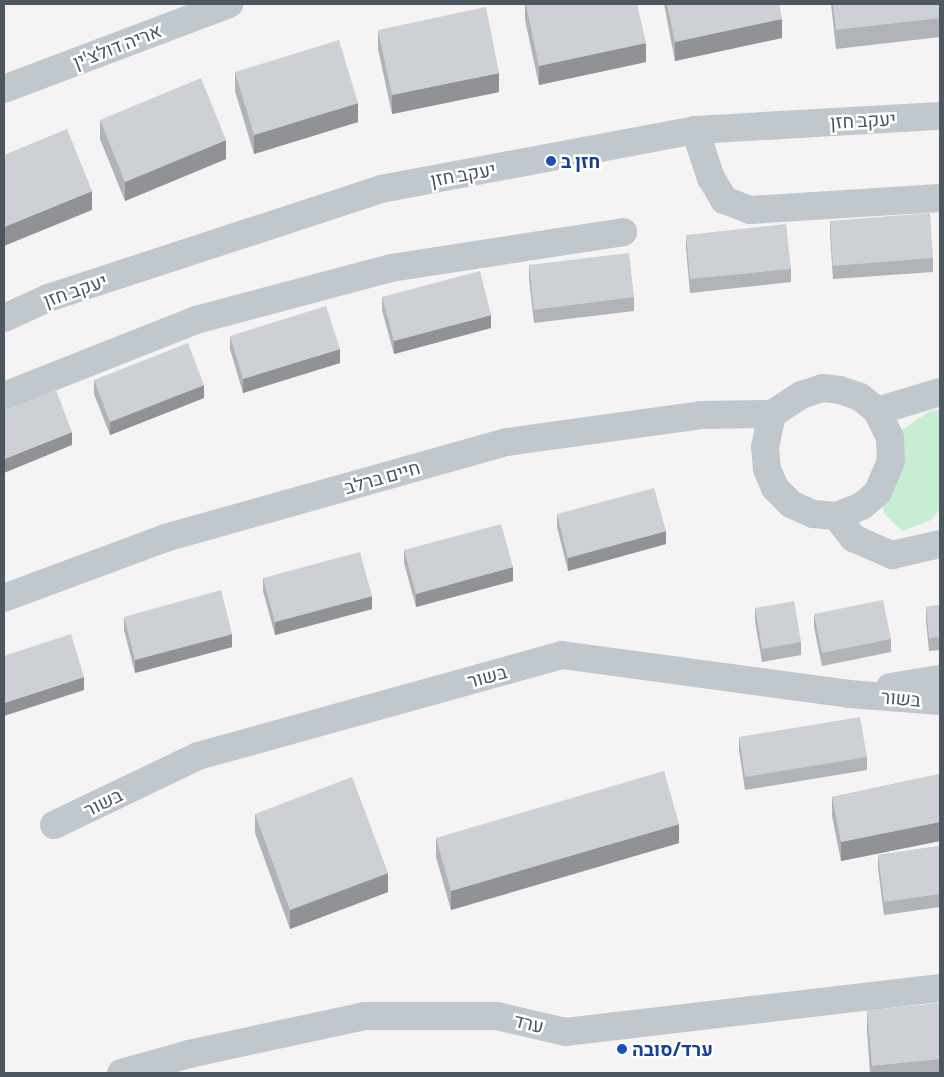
<!DOCTYPE html>
<meta charset="utf-8">
<style>
body{margin:0}
#map{position:relative;width:944px;height:1077px;overflow:hidden;background:#f5f3f3;font-family:Commissioner,Heebo,sans-serif}
div>[style]{position:absolute}
.green>*{inset:0;background:#c7edd3}
.minor>*{height:28px;margin:-14px;padding:0 14px;transform-origin:14px;border-radius:14px;background:#c0c8ce}
.wall>*{inset:0;background:#b0b3b7}
.shaded-wall>*{inset:0;background:#909295}
.building>*{inset:0;background:#cdd0d5}
.dots>*{width:14px;height:14px;translate:-50% -50%;box-sizing:border-box;border:2px solid #fff;border-radius:50%}
span{translate:-50% -50%;white-space:nowrap;text-align:center;line-height:1.15;-webkit-text-stroke:5px #fff;paint-order:stroke}
.street-label{font-size:19px;color:#4c575f}
.transit-label{font-size:19px;color:#164399;font-weight:700}
.left{translate:0 -50%;text-align:left}
.frame{position:absolute;inset:0;border:5px solid #4c575f;pointer-events:none}
</style>
<div id="map">
<div class="green">
<div style="clip-path:polygon(940px 409px,940px 509px,931px 520px,903px 531px,885px 515px,878px 492px,890px 438px,930px 411px)"></div>
</div>
<div class="minor">
<div style="left:4px;top:89px;width:241px;rotate:-20.7deg"></div>
<div style="left:695px;top:130px;width:51px;rotate:71.6deg"></div>
<div style="left:711px;top:178px;width:26px;rotate:59deg"></div>
<div style="left:724px;top:200px;width:28px;rotate:21deg"></div>
<div style="left:750px;top:210px;width:190px;rotate:-3.6deg"></div>
<div style="left:4px;top:318px;width:48px;rotate:-24.4deg"></div>
<div style="left:48px;top:298px;width:350px;rotate:-18.1deg"></div>
<div style="left:381px;top:189px;width:319px;rotate:-10.6deg"></div>
<div style="left:695px;top:130px;width:245px;rotate:-3.3deg"></div>
<div style="left:822px;top:388px;width:18px;rotate:6deg"></div>
<div style="left:840px;top:390px;width:21px;rotate:19deg"></div>
<div style="left:860px;top:397px;width:22px;rotate:39deg"></div>
<div style="left:877px;top:411px;width:30px;rotate:64deg"></div>
<div style="left:890px;top:438px;width:23px;rotate:88deg"></div>
<div style="left:891px;top:461px;width:34px;rotate:113deg"></div>
<div style="left:878px;top:492px;width:21px;rotate:139deg"></div>
<div style="left:862px;top:506px;width:28px;rotate:159deg"></div>
<div style="left:836px;top:516px;width:23px;rotate:-175deg"></div>
<div style="left:813px;top:514px;width:24px;rotate:-156deg"></div>
<div style="left:791px;top:504px;width:23px;rotate:-135deg"></div>
<div style="left:775px;top:488px;width:21px;rotate:-113deg"></div>
<div style="left:767px;top:469px;width:22px;rotate:-95deg"></div>
<div style="left:765px;top:447px;width:34px;rotate:-78deg"></div>
<div style="left:772px;top:414px;width:35px;rotate:-33deg"></div>
<div style="left:801px;top:395px;width:22px;rotate:-18deg"></div>
<div style="left:4px;top:396px;width:206px;rotate:-21.6deg"></div>
<div style="left:196px;top:320px;width:202px;rotate:-14.9deg"></div>
<div style="left:391px;top:268px;width:235px;rotate:-8.8deg"></div>
<div style="left:877px;top:411px;width:66px;rotate:-16.8deg"></div>
<div style="left:836px;top:516px;width:28px;rotate:52deg"></div>
<div style="left:853px;top:538px;width:43px;rotate:23.6deg"></div>
<div style="left:892px;top:555px;width:49px;rotate:-12.9deg"></div>
<div style="left:4px;top:598px;width:172px;rotate:-20.4deg"></div>
<div style="left:165px;top:538px;width:355px;rotate:-15.7deg"></div>
<div style="left:507px;top:442px;width:196px;rotate:-7.9deg"></div>
<div style="left:701px;top:415px;width:71px;rotate:-0.8deg"></div>
<div style="left:890px;top:687px;width:51px;rotate:-9.1deg"></div>
<div style="left:54px;top:825px;width:160px;rotate:-25.6deg"></div>
<div style="left:198px;top:756px;width:378px;rotate:-15.5deg"></div>
<div style="left:562px;top:655px;width:290px;rotate:7.7deg"></div>
<div style="left:849px;top:694px;width:91px;rotate:4.4deg"></div>
<div style="left:121px;top:1073px;width:71px;rotate:-15.6deg"></div>
<div style="left:189px;top:1054px;width:180px;rotate:-12.2deg"></div>
<div style="left:365px;top:1016px;width:132px"></div>
<div style="left:497px;top:1016px;width:70px;rotate:13.2deg"></div>
<div style="left:565px;top:1032px;width:378px;rotate:-6.7deg"></div>
</div>
<div class="wall">
<div style="clip-path:polygon(525px 4px,637px 4px,646px 62px,539px 85px,525px 20px)"></div>
<div style="clip-path:polygon(664px 4px,779px 4px,782px 38px,675px 61px)"></div>
<div style="clip-path:polygon(831px 4px,940px 4px,940px 37px,836px 49px)"></div>
<div style="clip-path:polygon(378px 30px,499px 92px,392px 114px,378px 49px)"></div>
<div style="clip-path:polygon(235px 72px,358px 122px,254px 154px,235px 91px)"></div>
<div style="clip-path:polygon(100px 120px,226px 159px,125px 201px,100px 139px)"></div>
<div style="clip-path:polygon(830px 221px,933px 258px,933px 272px,833px 279px,830px 234px)"></div>
<div style="clip-path:polygon(686px 235px,791px 269px,791px 282px,690px 293px,686px 248px)"></div>
<div style="clip-path:polygon(529px 265px,634px 297px,634px 311px,534px 323px,529px 279px)"></div>
<div style="clip-path:polygon(382px 297px,491px 328px,394px 354px,382px 310px)"></div>
<div style="clip-path:polygon(230px 336px,340px 363px,243px 393px,230px 349px)"></div>
<div style="clip-path:polygon(94px 380px,204px 398px,110px 435px,94px 394px)"></div>
<div style="clip-path:polygon(557px 514px,666px 544px,568px 571px,557px 527px)"></div>
<div style="clip-path:polygon(404px 550px,513px 581px,416px 607px,404px 563px)"></div>
<div style="clip-path:polygon(263px 578px,372px 609px,275px 635px,263px 591px)"></div>
<div style="clip-path:polygon(940px 605px,940px 650px,929px 651px,926px 620px,926px 607px)"></div>
<div style="clip-path:polygon(755px 608px,801px 642px,801px 655px,762px 662px,755px 621px)"></div>
<div style="clip-path:polygon(814px 614px,891px 639px,891px 652px,822px 666px,814px 627px)"></div>
<div style="clip-path:polygon(124px 617px,232px 647px,135px 673px,124px 630px)"></div>
<div style="clip-path:polygon(739px 737px,867px 757px,867px 770px,745px 790px,739px 750px)"></div>
<div style="clip-path:polygon(940px 774px,940px 841px,841px 861px,832px 816px,832px 797px)"></div>
<div style="clip-path:polygon(255px 814px,388px 892px,290px 929px,255px 833px)"></div>
<div style="clip-path:polygon(436px 838px,679px 843px,451px 910px,436px 857px)"></div>
<div style="clip-path:polygon(940px 846px,940px 907px,884px 915px,878px 868px,878px 855px)"></div>
<div style="clip-path:polygon(940px 1003px,940px 1073px,870px 1073px,867px 1030px,867px 1011px)"></div>
</div>
<div class="shaded-wall">
<div style="clip-path:polygon(782px 19px,782px 38px,675px 61px,675px 42px)"></div>
<div style="clip-path:polygon(646px 43px,646px 62px,539px 85px,539px 66px)"></div>
<div style="clip-path:polygon(499px 73px,499px 92px,392px 114px,392px 95px)"></div>
<div style="clip-path:polygon(358px 103px,358px 122px,254px 154px,254px 135px)"></div>
<div style="clip-path:polygon(226px 140px,226px 159px,125px 201px,125px 182px)"></div>
<div style="clip-path:polygon(92px 191px,92px 210px,4px 246px,4px 227px)"></div>
<div style="clip-path:polygon(491px 315px,491px 328px,394px 354px,394px 341px)"></div>
<div style="clip-path:polygon(340px 349px,340px 363px,243px 393px,243px 379px)"></div>
<div style="clip-path:polygon(204px 385px,204px 398px,110px 435px,110px 422px)"></div>
<div style="clip-path:polygon(72px 432px,72px 445px,4px 473px,4px 459px)"></div>
<div style="clip-path:polygon(666px 531px,666px 544px,568px 571px,568px 558px)"></div>
<div style="clip-path:polygon(513px 567px,513px 581px,416px 607px,416px 594px)"></div>
<div style="clip-path:polygon(372px 596px,372px 609px,275px 635px,275px 622px)"></div>
<div style="clip-path:polygon(232px 634px,232px 647px,135px 673px,135px 660px)"></div>
<div style="clip-path:polygon(84px 677px,84px 690px,4px 716px,4px 703px)"></div>
<div style="clip-path:polygon(940px 822px,940px 841px,841px 861px,841px 842px)"></div>
<div style="clip-path:polygon(679px 824px,679px 843px,451px 910px,451px 891px)"></div>
<div style="clip-path:polygon(388px 873px,388px 892px,290px 929px,290px 910px)"></div>
</div>
<div class="building">
<div style="clip-path:polygon(526px 4px,637px 4px,646px 43px,539px 66px)"></div>
<div style="clip-path:polygon(667px 4px,779px 4px,782px 19px,675px 42px)"></div>
<div style="clip-path:polygon(833px 4px,940px 4px,940px 18px,836px 30px)"></div>
<div style="clip-path:polygon(486px 7px,499px 73px,392px 95px,378px 30px)"></div>
<div style="clip-path:polygon(339px 40px,358px 103px,254px 135px,235px 72px)"></div>
<div style="clip-path:polygon(201px 78px,226px 140px,125px 182px,100px 120px)"></div>
<div style="clip-path:polygon(67px 129px,92px 191px,4px 227px,4px 155px)"></div>
<div style="clip-path:polygon(930px 213px,933px 258px,833px 266px,830px 221px)"></div>
<div style="clip-path:polygon(786px 224px,791px 269px,690px 279px,686px 235px)"></div>
<div style="clip-path:polygon(629px 253px,634px 297px,534px 310px,529px 265px)"></div>
<div style="clip-path:polygon(480px 271px,491px 315px,394px 341px,382px 297px)"></div>
<div style="clip-path:polygon(326px 306px,340px 349px,243px 379px,230px 336px)"></div>
<div style="clip-path:polygon(188px 343px,204px 385px,110px 422px,94px 380px)"></div>
<div style="clip-path:polygon(56px 390px,72px 432px,4px 459px,4px 411px)"></div>
<div style="clip-path:polygon(654px 488px,666px 531px,568px 558px,557px 514px)"></div>
<div style="clip-path:polygon(501px 524px,513px 567px,416px 594px,404px 550px)"></div>
<div style="clip-path:polygon(360px 552px,372px 596px,275px 622px,263px 578px)"></div>
<div style="clip-path:polygon(221px 590px,232px 634px,135px 660px,124px 617px)"></div>
<div style="clip-path:polygon(883px 600px,891px 639px,822px 653px,814px 614px)"></div>
<div style="clip-path:polygon(794px 601px,801px 642px,762px 649px,755px 608px)"></div>
<div style="clip-path:polygon(940px 605px,940px 637px,929px 638px,926px 607px)"></div>
<div style="clip-path:polygon(71px 634px,84px 677px,4px 703px,4px 656px)"></div>
<div style="clip-path:polygon(860px 717px,867px 757px,745px 777px,739px 737px)"></div>
<div style="clip-path:polygon(664px 771px,679px 824px,451px 891px,436px 838px)"></div>
<div style="clip-path:polygon(940px 774px,940px 822px,841px 842px,832px 797px)"></div>
<div style="clip-path:polygon(352px 777px,388px 873px,290px 910px,255px 814px)"></div>
<div style="clip-path:polygon(940px 846px,940px 894px,884px 902px,878px 855px)"></div>
<div style="clip-path:polygon(940px 1003px,940px 1059px,872px 1066px,867px 1011px)"></div>
</div>
<div class="dots">
<div style="left:551px;top:161px;background:#1a4fb4"></div>
<div style="left:622px;top:1049px;background:#1a4fb4"></div>
</div>
<div class="street-label">
<span style="left:117px;top:46px;rotate:-21deg">אריה דולצ'ין</span>
<span style="left:863px;top:120px;rotate:-3deg">יעקב חזן</span>
<span style="left:463px;top:174px;rotate:-10deg">יעקב חזן</span>
<span style="left:75px;top:290px;rotate:-19deg">יעקב חזן</span>
<span style="left:382px;top:477px;rotate:-16deg">חיים ברלב</span>
<span style="left:487px;top:676px;rotate:-15deg">בשור</span>
<span style="left:901px;top:698px;rotate:5deg">בשור</span>
<span style="left:103px;top:802px;rotate:-26deg">בשור</span>
<span style="left:529px;top:1023px;rotate:14deg">ערד</span>
</div>
<div class="transit-label">
<span class="left" style="left:561px;top:161px">חזן ב</span>
<span class="left" style="left:632px;top:1049px">ערד/סובה</span>
</div>
<div class="frame"></div>
</div>
